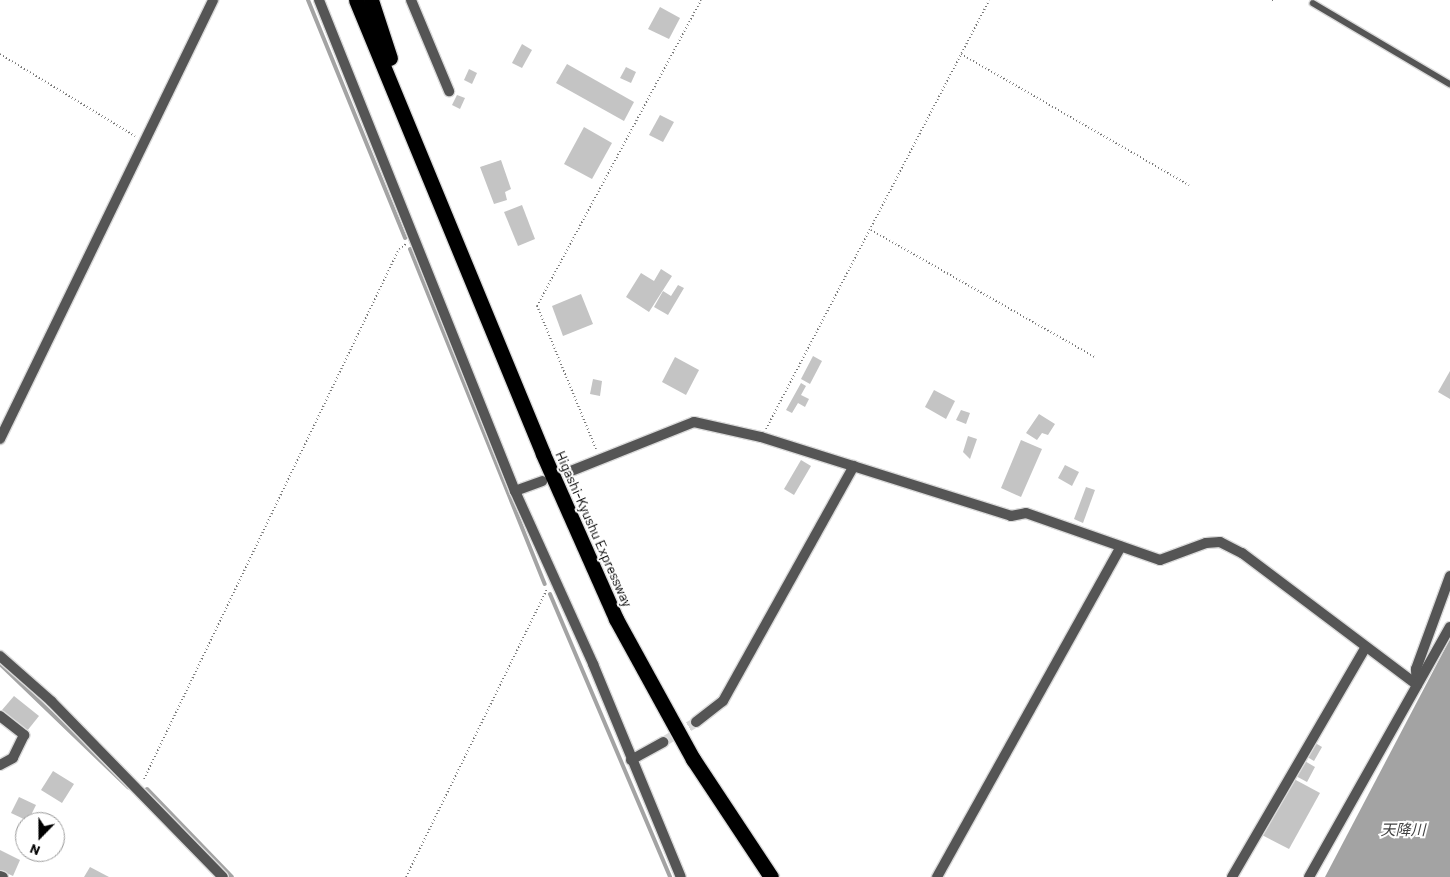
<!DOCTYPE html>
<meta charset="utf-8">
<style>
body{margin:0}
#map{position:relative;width:1450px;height:877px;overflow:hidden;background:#fff;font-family:Barlow,"Noto Sans JP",sans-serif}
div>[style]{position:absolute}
.water>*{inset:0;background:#a3a3a3}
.stream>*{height:4px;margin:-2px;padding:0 2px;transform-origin:2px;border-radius:2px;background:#a3a3a3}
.building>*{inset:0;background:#c4c4c4}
.street-tunnel>*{height:10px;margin-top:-5px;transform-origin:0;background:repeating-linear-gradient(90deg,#d9d9d9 0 10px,transparent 0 15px)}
.path>*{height:2px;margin-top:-1px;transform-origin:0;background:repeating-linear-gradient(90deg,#777 0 1px,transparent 0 3.5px)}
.roads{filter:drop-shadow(1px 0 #dbdbdb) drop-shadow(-1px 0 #dbdbdb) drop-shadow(0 1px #dbdbdb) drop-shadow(0 -1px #dbdbdb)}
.lane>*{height:5.5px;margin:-2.75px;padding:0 2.75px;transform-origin:2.75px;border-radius:2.75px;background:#555}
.street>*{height:10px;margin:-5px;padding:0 5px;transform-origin:5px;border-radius:5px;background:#555}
.highway>*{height:15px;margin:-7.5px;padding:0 7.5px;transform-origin:7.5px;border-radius:7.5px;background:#000}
span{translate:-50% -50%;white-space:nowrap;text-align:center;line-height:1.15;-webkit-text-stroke:4px #fff;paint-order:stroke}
.street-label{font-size:14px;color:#000}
.water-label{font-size:15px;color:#444;font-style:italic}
.north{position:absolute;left:15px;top:812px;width:50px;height:50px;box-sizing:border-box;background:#fff;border:1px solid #999;border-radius:50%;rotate:202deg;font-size:14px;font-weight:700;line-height:20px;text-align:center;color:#000}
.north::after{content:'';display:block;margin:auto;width:18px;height:22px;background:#000;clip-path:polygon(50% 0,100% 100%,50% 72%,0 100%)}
</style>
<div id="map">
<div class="water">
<div style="clip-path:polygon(1450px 639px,1450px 877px,1325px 877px)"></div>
</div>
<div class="stream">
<div style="left:308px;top:0;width:257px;rotate:67.8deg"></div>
<div style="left:410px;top:249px;width:361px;rotate:68.1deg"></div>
<div style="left:550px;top:594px;width:307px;rotate:67deg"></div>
<div style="left:0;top:664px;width:178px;rotate:43.9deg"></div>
<div style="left:147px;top:789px;width:122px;rotate:46deg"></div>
</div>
<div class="building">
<div style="clip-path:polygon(660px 7px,680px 18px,669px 39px,648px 29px)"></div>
<div style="clip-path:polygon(522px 44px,532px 50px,522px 68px,512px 63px)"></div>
<div style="clip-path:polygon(567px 64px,634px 102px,624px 121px,556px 83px)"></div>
<div style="clip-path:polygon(626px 67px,636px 72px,631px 83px,620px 78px)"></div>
<div style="clip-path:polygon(469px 69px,477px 73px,472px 84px,464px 80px)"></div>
<div style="clip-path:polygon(457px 95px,465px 98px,460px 109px,452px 105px)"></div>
<div style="clip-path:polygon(660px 115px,674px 122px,663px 142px,649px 135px)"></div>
<div style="clip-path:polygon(584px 127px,612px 143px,592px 179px,564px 164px)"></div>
<div style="clip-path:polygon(501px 160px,511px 189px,505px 192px,507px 200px,494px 204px,480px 167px)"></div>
<div style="clip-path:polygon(522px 205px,535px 239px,518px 246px,504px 212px)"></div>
<div style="clip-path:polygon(661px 269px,672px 276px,649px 312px,626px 297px,641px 273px,654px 281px)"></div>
<div style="clip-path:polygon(678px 285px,684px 288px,668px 315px,654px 307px,663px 291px,671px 296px)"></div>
<div style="clip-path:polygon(581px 294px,593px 324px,563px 336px,552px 306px)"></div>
<div style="clip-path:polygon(813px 356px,822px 361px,810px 384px,801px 379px)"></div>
<div style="clip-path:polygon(675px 357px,699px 370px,686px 395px,662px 382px)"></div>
<div style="clip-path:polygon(1450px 371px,1450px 399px,1438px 392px)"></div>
<div style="clip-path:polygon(593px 379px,602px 381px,600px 396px,590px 394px)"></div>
<div style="clip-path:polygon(801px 383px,806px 386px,801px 395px,809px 399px,805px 407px,798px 403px,792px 413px,786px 410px)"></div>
<div style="clip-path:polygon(934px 390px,955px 401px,946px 419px,925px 407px)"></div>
<div style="clip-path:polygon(961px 410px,970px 413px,966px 424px,956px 420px)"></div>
<div style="clip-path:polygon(1039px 414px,1055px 424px,1048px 435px,1042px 433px,1037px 440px,1026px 433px)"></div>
<div style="clip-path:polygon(968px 436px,977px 439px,970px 459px,963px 452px)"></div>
<div style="clip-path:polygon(1021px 440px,1042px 449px,1021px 497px,1001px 488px)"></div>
<div style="clip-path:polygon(801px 460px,811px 466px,794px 495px,784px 489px)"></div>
<div style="clip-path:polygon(1065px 465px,1079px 472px,1072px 486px,1058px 478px)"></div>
<div style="clip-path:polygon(1086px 487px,1095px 490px,1083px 523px,1074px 519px)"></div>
<div style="clip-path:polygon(14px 696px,39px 716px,27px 731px,2px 710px)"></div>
<div style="clip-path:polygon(1312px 741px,1322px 747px,1314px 761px,1304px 755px)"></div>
<div style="clip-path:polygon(1303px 760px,1315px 767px,1307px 782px,1294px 775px)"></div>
<div style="clip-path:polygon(53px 771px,74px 784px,62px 803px,41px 790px)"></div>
<div style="clip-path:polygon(1294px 779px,1320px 793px,1289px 849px,1262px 835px)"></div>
<div style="clip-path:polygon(19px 797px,36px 805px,28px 821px,11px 813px)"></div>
<div style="clip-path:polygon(0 850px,20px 860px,13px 876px,0 870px)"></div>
<div style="clip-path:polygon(90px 867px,109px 877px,84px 877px)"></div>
</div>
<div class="street-tunnel">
<div style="left:548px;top:479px;width:24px;rotate:-19deg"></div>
<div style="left:663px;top:742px;width:39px;rotate:-31deg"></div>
</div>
<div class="path">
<div style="left:1272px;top:0;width:2px;rotate:27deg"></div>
<div style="left:0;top:54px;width:158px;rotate:31.3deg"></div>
<div style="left:961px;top:54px;width:263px;rotate:29.9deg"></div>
<div style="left:871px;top:230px;width:257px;rotate:29.6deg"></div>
<div style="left:766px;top:429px;width:483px;rotate:-62.5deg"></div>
<div style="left:596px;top:449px;width:155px;rotate:-112.4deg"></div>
<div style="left:537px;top:306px;width:347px;rotate:-61.8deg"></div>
<div style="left:144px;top:779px;width:588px;rotate:-64.31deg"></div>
<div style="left:399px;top:249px;width:9px;rotate:-36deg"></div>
<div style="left:406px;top:877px;width:321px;rotate:-63.9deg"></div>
</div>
<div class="roads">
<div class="lane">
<div style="left:1313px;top:3px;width:159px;rotate:30.6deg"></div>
</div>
<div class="street">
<div style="left:319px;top:0;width:529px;rotate:68.24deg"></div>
<div style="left:515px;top:491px;width:190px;rotate:65.7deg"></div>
<div style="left:593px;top:664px;width:230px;rotate:67.6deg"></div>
<div style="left:411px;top:0;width:99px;rotate:67.3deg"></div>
<div style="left:0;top:439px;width:488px;rotate:-64.1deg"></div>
<div style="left:571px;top:471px;width:132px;rotate:-21.7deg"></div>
<div style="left:694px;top:422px;width:69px;rotate:12.6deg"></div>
<div style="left:761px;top:437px;width:262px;rotate:17.5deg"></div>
<div style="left:1011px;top:516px;width:15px;rotate:-11deg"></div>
<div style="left:1026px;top:513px;width:142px;rotate:19.3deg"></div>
<div style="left:1160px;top:560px;width:49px;rotate:-20.3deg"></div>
<div style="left:1206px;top:543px;width:14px;rotate:-4deg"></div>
<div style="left:1220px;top:542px;width:25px;rotate:27deg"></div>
<div style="left:1242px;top:553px;width:219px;rotate:37deg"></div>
<div style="left:515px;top:491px;width:29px;rotate:-20deg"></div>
<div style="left:0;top:656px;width:68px;rotate:41.4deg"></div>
<div style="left:51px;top:701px;width:246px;rotate:45.7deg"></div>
<div style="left:1417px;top:685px;width:16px;rotate:-94deg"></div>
<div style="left:1416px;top:669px;width:99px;rotate:-69.9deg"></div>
<div style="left:0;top:716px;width:31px;rotate:38deg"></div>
<div style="left:24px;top:735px;width:25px;rotate:116deg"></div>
<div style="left:13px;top:758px;width:15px;rotate:152deg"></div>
<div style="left:696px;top:722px;width:34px;rotate:-38deg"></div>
<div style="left:723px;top:701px;width:269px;rotate:-60.9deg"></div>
<div style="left:631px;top:760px;width:37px;rotate:-29deg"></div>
<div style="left:0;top:876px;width:3px;rotate:18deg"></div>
<div style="left:937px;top:877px;width:378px;rotate:-60.9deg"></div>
<div style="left:1232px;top:877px;width:266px;rotate:-59.8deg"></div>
<div style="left:1309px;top:877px;width:287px;rotate:-60.6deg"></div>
</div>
<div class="highway">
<div style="left:356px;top:0;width:491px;rotate:67.6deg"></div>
<div style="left:543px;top:454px;width:180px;rotate:66.1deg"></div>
<div style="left:616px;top:619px;width:160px;rotate:61.2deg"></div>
<div style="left:693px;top:759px;width:141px;rotate:56.5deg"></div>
<div style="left:371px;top:0;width:61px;rotate:71.9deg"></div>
</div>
</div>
<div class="street-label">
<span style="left:594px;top:529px;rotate:66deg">Higashi-Kyushu Expressway</span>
</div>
<div class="water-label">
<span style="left:1403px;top:830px">天降川</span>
</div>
<div class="north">N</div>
</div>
